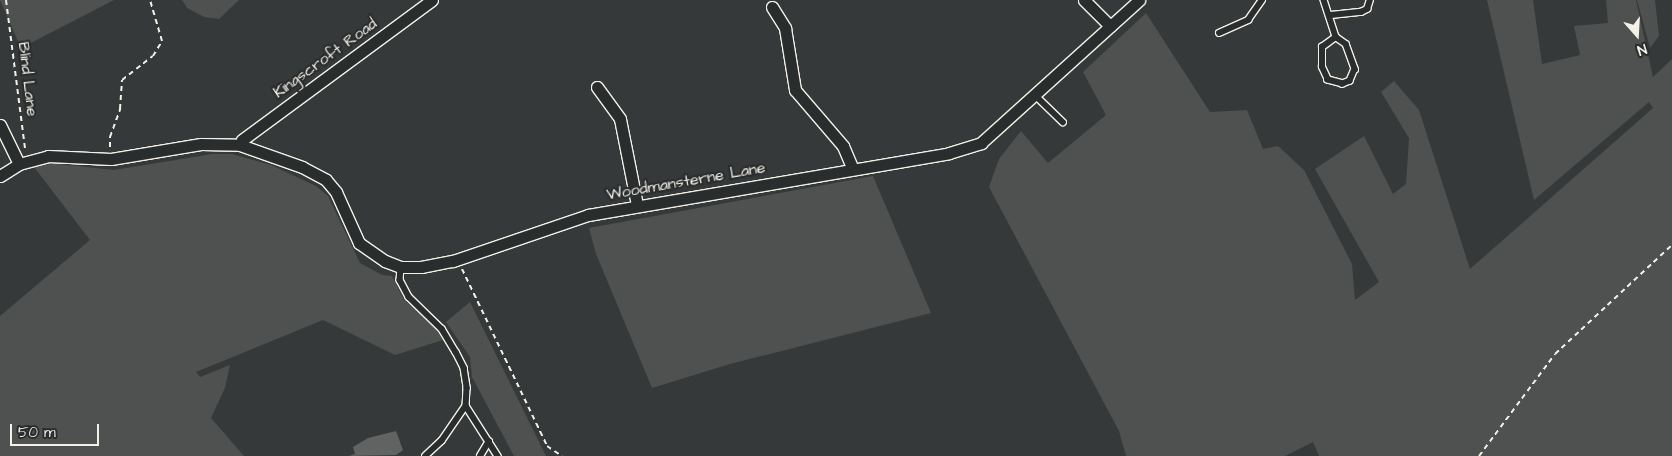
<!DOCTYPE html>
<style>
body{margin:0}
#map{position:relative;width:1672px;height:456px;overflow:hidden;background:#363939;font-family:"Architects Daughter",sans-serif}
div>[style]{position:absolute}
.green>*{inset:0;background:#4e514f}
.building>*{inset:0;background:#616362}
.path>*{height:2px;margin-top:-1px;transform-origin:0;background:repeating-linear-gradient(90deg,#f4f1e8 0 5px,transparent 0 9px)}
.roads{filter:drop-shadow(1px 0 #f4f1e8) drop-shadow(-1px 0 #f4f1e8) drop-shadow(0 1px #f4f1e8) drop-shadow(0 -1px #f4f1e8)}
.service>*{height:5.5px;margin:-2.75px;padding:0 2.75px;transform-origin:2.75px;border-radius:2.75px;background:#2a2d2e}
.minor>*{height:11px;margin:-5.5px;padding:0 5.5px;transform-origin:5.5px;border-radius:5.5px;background:#2a2d2e}
span{translate:-50% -50%;white-space:nowrap;text-align:center;line-height:1.15;-webkit-text-stroke:4.5px #2a2d2e;paint-order:stroke}
.street-label{font-size:16px;color:#f4f1e8}
.north{position:absolute;left:1612px;top:10px;width:50px;height:50px;-webkit-text-stroke:4px #2a2d2e;paint-order:stroke;rotate:161deg;font-size:14px;font-weight:700;line-height:20px;text-align:center;color:#f4f1e8}
.north::after{content:'';display:block;margin:auto;width:18px;height:22px;background:#f4f1e8;clip-path:polygon(50% 0,100% 100%,50% 72%,0 100%)}
.scale{position:absolute;left:10px;top:424px;width:89px;height:22px;box-sizing:border-box;border:2px solid #f4f1e8;border-top:0;padding-left:6px;font-size:15px;line-height:18px;white-space:nowrap;color:#f4f1e8;-webkit-text-stroke:4px #2a2d2e;paint-order:stroke}
</style>
<div id="map">
<div class="green">
<div style="clip-path:polygon(0 0,114px 0,21px 48px)"></div>
<div style="clip-path:polygon(182px 0,239px 0,219px 19px,204px 17px,187px 8px)"></div>
<div style="clip-path:polygon(1487px 0,1533px 0,1542px 64px,1580px 55px,1574px 26px,1608px 23px,1606px 0,1636px 0,1653px 77px,1672px 59px,1672px 456px,1319px 456px,1313px 442px,1285px 456px,1126px 456px,1119px 431px,989px 187px,999px 159px,1021px 131px,1048px 163px,1106px 115px,1083px 72px,1146px 13px,1210px 112px,1247px 110px,1263px 149px,1278px 146px,1304px 170px,1352px 264px,1355px 300px,1379px 282px,1315px 169px,1364px 136px,1393px 194px,1406px 184px,1409px 138px,1381px 92px,1394px 81px,1419px 110px,1470px 269px,1653px 108px,1649px 102px,1534px 200px)"></div>
<div style="clip-path:polygon(1637px 0,1655px 0,1659px 36px,1650px 48px)"></div>
<div style="clip-path:polygon(212px 154px,232px 154px,271px 165px,316px 186px,328px 196px,360px 263px,382px 275px,392px 276px,404px 300px,430px 321px,443px 340px,395px 355px,323px 320px,196px 372px,200px 377px,230px 365px,225px 388px,211px 418px,244px 456px,0 456px,0 316px,90px 240px,34px 167px,49px 163px,114px 170px)"></div>
<div style="clip-path:polygon(873px 176px,931px 313px,730px 364px,652px 388px,596px 254px,589px 228px)"></div>
<div style="clip-path:polygon(470px 302px,546px 456px,514px 456px,472px 377px,470px 357px,446px 322px)"></div>
</div>
<div class="building">
<div style="clip-path:polygon(396px 431px,403px 450px,396px 455px,349px 456px,355px 454px,353px 447px,368px 438px)"></div>
</div>
<div class="path">
<div style="left:6px;top:0;width:150px;rotate:82.7deg"></div>
<div style="left:110px;top:147px;width:10px;rotate:-90deg"></div>
<div style="left:110px;top:137px;width:30px;rotate:-70deg"></div>
<div style="left:120px;top:109px;width:29px;rotate:-86deg"></div>
<div style="left:122px;top:80px;width:39px;rotate:-38deg"></div>
<div style="left:153px;top:56px;width:17px;rotate:-59deg"></div>
<div style="left:162px;top:41px;width:43px;rotate:-106.3deg"></div>
<div style="left:462px;top:269px;width:196px;rotate:64.3deg"></div>
<div style="left:547px;top:446px;width:18px;rotate:34deg"></div>
<div style="left:1479px;top:456px;width:127px;rotate:-53.3deg"></div>
<div style="left:1555px;top:354px;width:160px;rotate:-43deg"></div>
</div>
<div class="roads">
<div class="service">
<div style="left:1324px;top:0;width:39px;rotate:72deg"></div>
<div style="left:1336px;top:37px;width:12px;rotate:35deg"></div>
<div style="left:1346px;top:44px;width:27px;rotate:70deg"></div>
<div style="left:1355px;top:69px;width:13px;rotate:113deg"></div>
<div style="left:1350px;top:81px;width:8px;rotate:157deg"></div>
<div style="left:1343px;top:84px;width:16px;rotate:-165deg"></div>
<div style="left:1328px;top:80px;width:14px;rotate:-115deg"></div>
<div style="left:1322px;top:67px;width:20px;rotate:-90deg"></div>
<div style="left:1322px;top:47px;width:17px;rotate:-36deg"></div>
<div style="left:1331px;top:15px;width:30px;rotate:-6deg"></div>
<div style="left:1361px;top:12px;width:7px;rotate:-27deg"></div>
<div style="left:1367px;top:9px;width:9px;rotate:-72deg"></div>
<div style="left:1219px;top:33px;width:32px;rotate:-24deg"></div>
<div style="left:1248px;top:20px;width:24px;rotate:-55deg"></div>
<div style="left:1035px;top:95px;width:39px;rotate:44deg"></div>
<div style="left:401px;top:267px;width:13px;rotate:94deg"></div>
<div style="left:400px;top:280px;width:19px;rotate:62deg"></div>
<div style="left:409px;top:297px;width:46px;rotate:44.1deg"></div>
<div style="left:442px;top:329px;width:27px;rotate:59deg"></div>
<div style="left:456px;top:352px;width:18px;rotate:63deg"></div>
<div style="left:464px;top:368px;width:20px;rotate:81deg"></div>
<div style="left:467px;top:388px;width:18px;rotate:93deg"></div>
<div style="left:466px;top:406px;width:42px;rotate:124.4deg"></div>
<div style="left:442px;top:441px;width:22px;rotate:137deg"></div>
<div style="left:466px;top:406px;width:59px;rotate:57.4deg"></div>
<div style="left:480px;top:456px;width:17px;rotate:-59deg"></div>
</div>
<div class="minor">
<div style="left:1084px;top:0;width:37px;rotate:45deg"></div>
<div style="left:772px;top:7px;width:25px;rotate:58deg"></div>
<div style="left:785px;top:28px;width:63px;rotate:80.8deg"></div>
<div style="left:795px;top:90px;width:74px;rotate:49.4deg"></div>
<div style="left:843px;top:146px;width:25px;rotate:67deg"></div>
<div style="left:597px;top:87px;width:39px;rotate:54deg"></div>
<div style="left:620px;top:119px;width:88px;rotate:78.8deg"></div>
<div style="left:0;top:125px;width:43px;rotate:64deg"></div>
<div style="left:240px;top:145px;width:5px;rotate:-68deg"></div>
<div style="left:242px;top:140px;width:236px;rotate:-36.4deg"></div>
<div style="left:0;top:176px;width:22px;rotate:-32deg"></div>
<div style="left:19px;top:164px;width:30px;rotate:-15deg"></div>
<div style="left:48px;top:156px;width:63px;rotate:2.7deg"></div>
<div style="left:111px;top:159px;width:91px;rotate:-9.5deg"></div>
<div style="left:201px;top:144px;width:39px;rotate:1deg"></div>
<div style="left:240px;top:145px;width:66px;rotate:19.5deg"></div>
<div style="left:302px;top:167px;width:27px;rotate:28deg"></div>
<div style="left:326px;top:180px;width:16px;rotate:50deg"></div>
<div style="left:336px;top:192px;width:56px;rotate:65.7deg"></div>
<div style="left:359px;top:243px;width:32px;rotate:35deg"></div>
<div style="left:385px;top:261px;width:17px;rotate:21deg"></div>
<div style="left:401px;top:267px;width:20px"></div>
<div style="left:421px;top:267px;width:33px;rotate:-11deg"></div>
<div style="left:453px;top:261px;width:143px;rotate:-18.8deg"></div>
<div style="left:588px;top:215px;width:366px;rotate:-9.7deg"></div>
<div style="left:949px;top:153px;width:34px;rotate:-17deg"></div>
<div style="left:981px;top:143px;width:213px;rotate:-42.1deg"></div>
</div>
</div>
<div class="street-label">
<span style="left:325px;top:58px;rotate:-36deg">Kingscroft Road</span>
<span style="left:28px;top:79px;rotate:83deg">Blind Lane</span>
<span style="left:686px;top:181px;rotate:-10deg">Woodmansterne Lane</span>
</div>
<div class="north">N</div>
<div class="scale">50 m</div>
</div>
